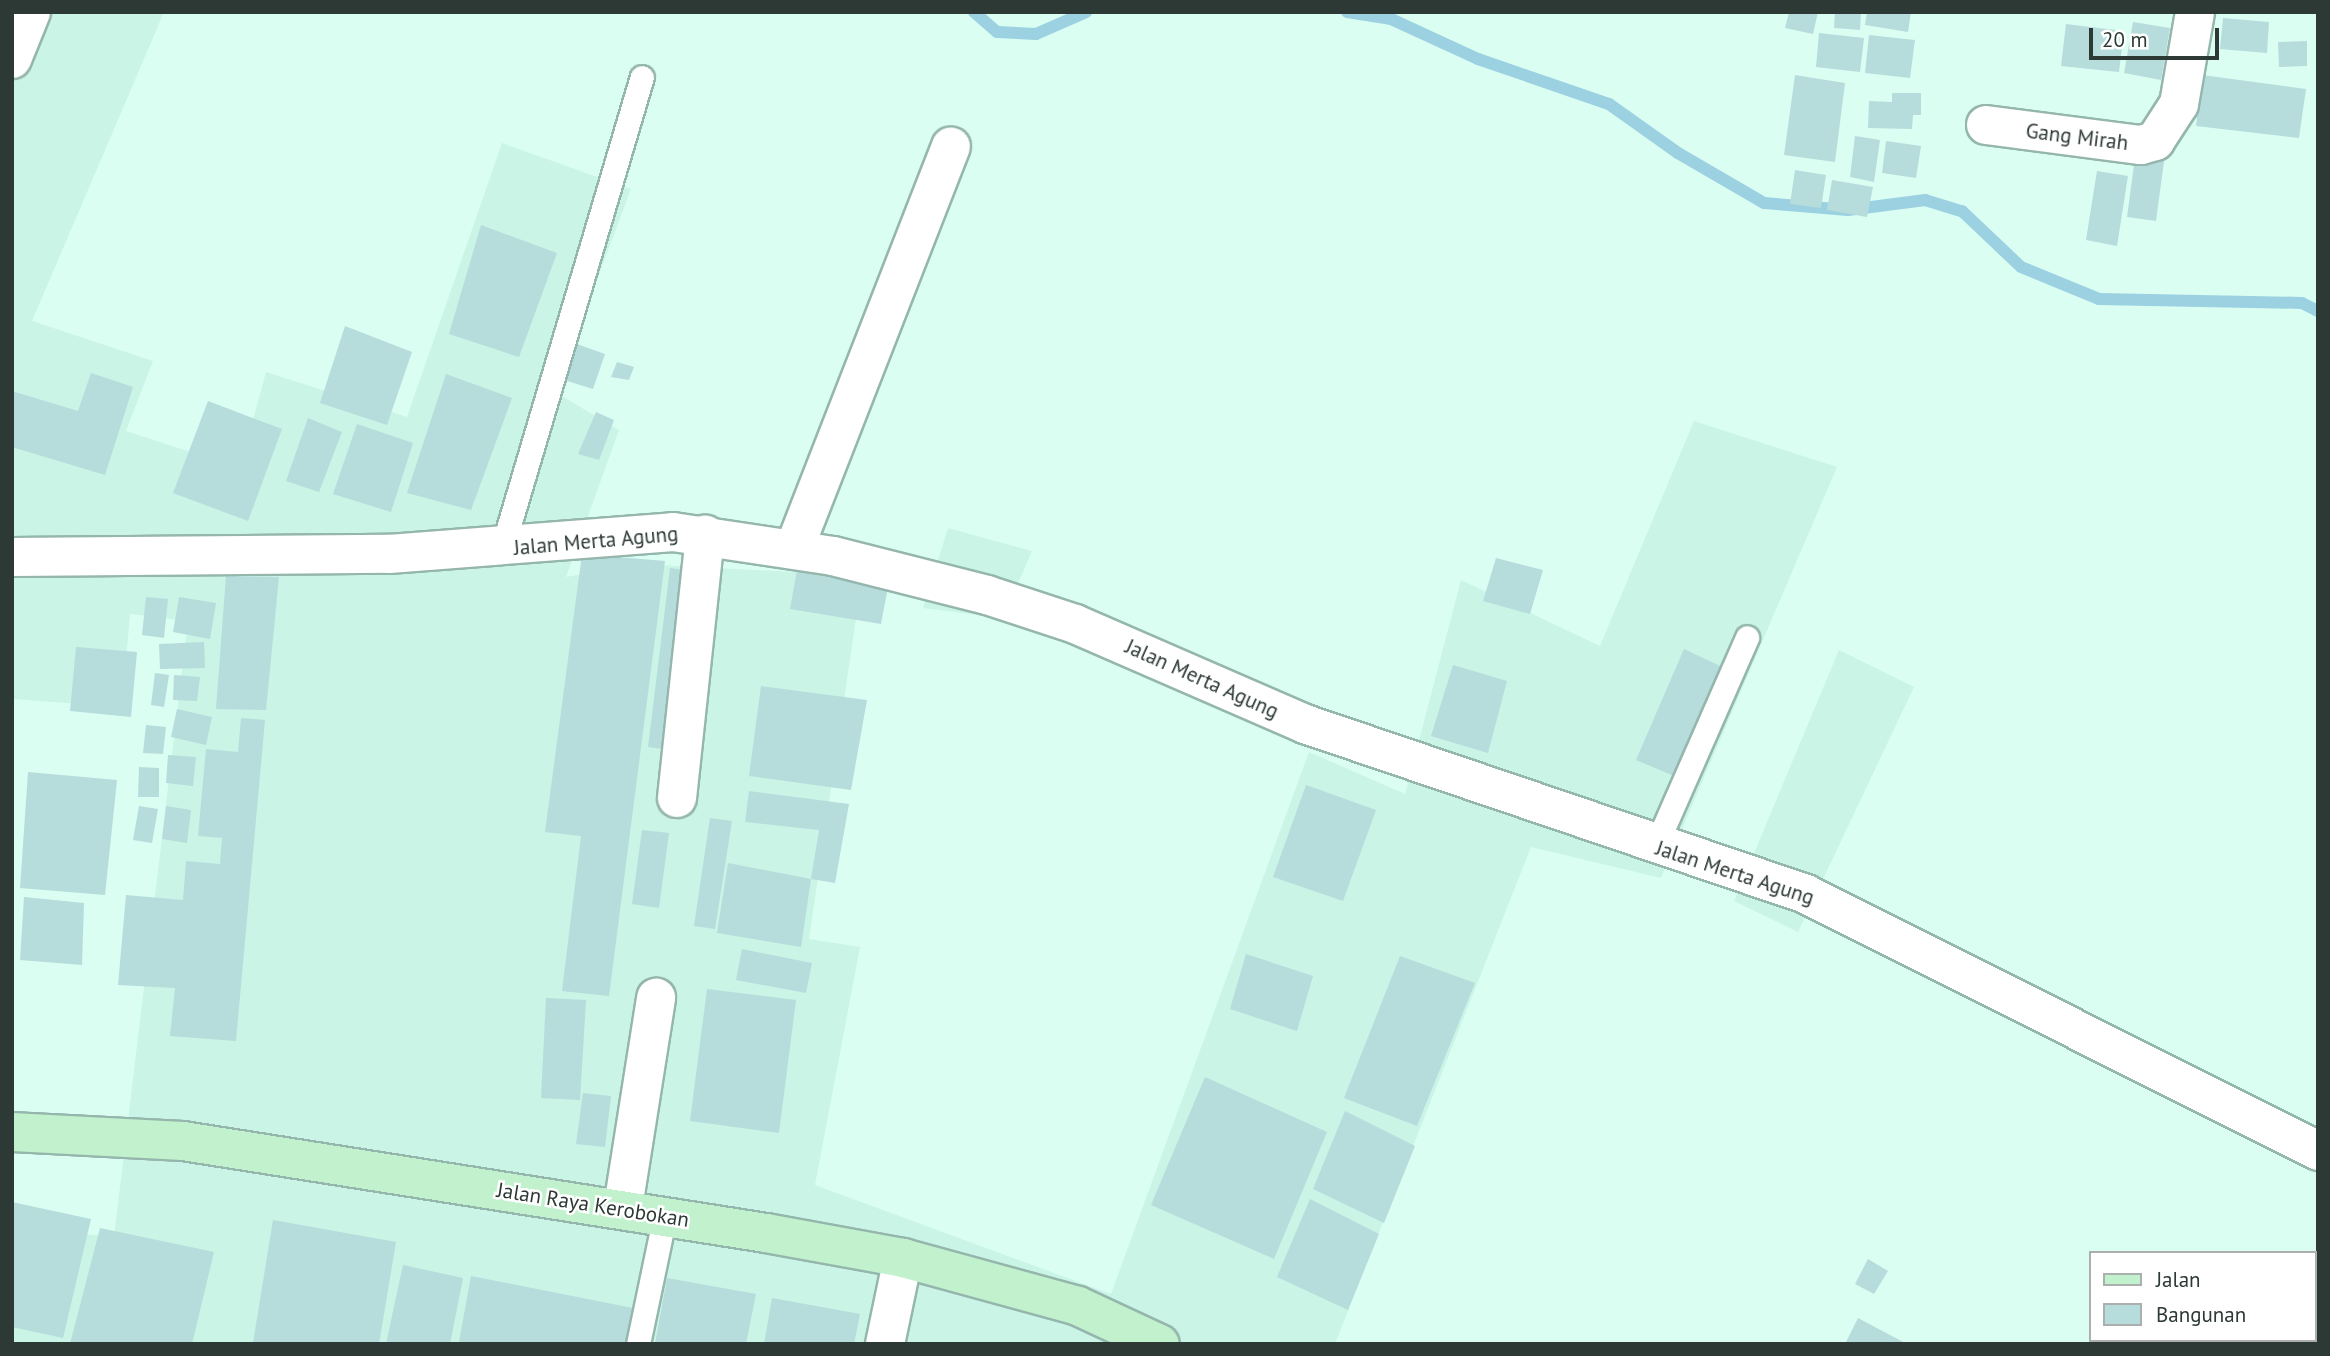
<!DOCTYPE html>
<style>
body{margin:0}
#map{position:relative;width:2330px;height:1356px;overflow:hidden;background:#dbfef3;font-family:"PT Sans",sans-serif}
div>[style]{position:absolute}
.built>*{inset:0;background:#c9f4e6}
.stream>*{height:12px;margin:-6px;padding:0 6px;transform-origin:6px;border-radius:6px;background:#9cd1e2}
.building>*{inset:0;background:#b7dcdc}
.roads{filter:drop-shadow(2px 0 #95b6ac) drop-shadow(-2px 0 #95b6ac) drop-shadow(0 2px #95b6ac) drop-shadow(0 -2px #95b6ac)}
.service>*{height:23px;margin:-11.5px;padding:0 11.5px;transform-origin:11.5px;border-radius:11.5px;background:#fff}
.minor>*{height:38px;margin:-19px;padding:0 19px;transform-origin:19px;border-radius:19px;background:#fff}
.tertiary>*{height:38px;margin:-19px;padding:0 19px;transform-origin:19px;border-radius:19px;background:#fff}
.primary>*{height:38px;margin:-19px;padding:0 19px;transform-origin:19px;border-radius:19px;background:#c1f1cd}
span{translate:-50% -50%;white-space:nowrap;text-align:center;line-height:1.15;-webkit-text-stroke:5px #fff;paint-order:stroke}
.street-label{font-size:21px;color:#2c3935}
.frame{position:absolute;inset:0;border:14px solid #2c3935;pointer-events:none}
.legend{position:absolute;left:2089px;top:1251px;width:228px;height:91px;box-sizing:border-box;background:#fff;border:2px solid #abb0ae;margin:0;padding:9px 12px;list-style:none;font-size:21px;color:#2c3935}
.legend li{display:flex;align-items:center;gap:14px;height:35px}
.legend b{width:35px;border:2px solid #abb0ae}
.scale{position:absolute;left:2089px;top:28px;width:130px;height:32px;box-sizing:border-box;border:4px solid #2c3935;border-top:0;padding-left:9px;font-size:21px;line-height:24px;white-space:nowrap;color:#2c3935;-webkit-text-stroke:5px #fff;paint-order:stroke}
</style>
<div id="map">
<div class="built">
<div style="clip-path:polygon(12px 12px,164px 12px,32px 321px,153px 361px,126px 431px,240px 468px,266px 372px,407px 417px,502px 143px,631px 189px,555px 392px,619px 430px,566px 577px,639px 564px,795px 572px,860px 591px,809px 939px,860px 947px,815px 1185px,1111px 1294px,1309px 752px,1405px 794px,1461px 580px,1600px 646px,1694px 421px,1837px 467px,1661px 878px,1531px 847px,1335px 1344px,12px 1344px,12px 1227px,114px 1237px,188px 621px,130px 614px,122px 707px,12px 699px)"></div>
<div style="clip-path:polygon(948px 528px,1032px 551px,1003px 618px,923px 608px)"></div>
<div style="clip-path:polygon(1839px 650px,1914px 687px,1798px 932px,1734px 901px)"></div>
</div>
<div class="stream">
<div style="left:974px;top:12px;width:30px;rotate:41deg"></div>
<div style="left:997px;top:32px;width:39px;rotate:3deg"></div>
<div style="left:1036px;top:34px;width:55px;rotate:-23.7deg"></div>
<div style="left:1347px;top:12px;width:45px;rotate:9deg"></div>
<div style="left:1391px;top:19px;width:96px;rotate:24.7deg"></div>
<div style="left:1478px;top:59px;width:139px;rotate:19deg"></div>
<div style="left:1609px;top:104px;width:85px;rotate:35.4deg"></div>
<div style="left:1678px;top:153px;width:99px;rotate:30.2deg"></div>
<div style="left:1764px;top:203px;width:84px;rotate:4.8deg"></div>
<div style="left:1848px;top:210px;width:78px;rotate:-7.4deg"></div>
<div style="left:1925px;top:200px;width:39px;rotate:17deg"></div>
<div style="left:1962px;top:211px;width:81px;rotate:43.5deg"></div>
<div style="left:2021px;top:267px;width:84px;rotate:22.3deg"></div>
<div style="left:2099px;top:299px;width:203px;rotate:1.1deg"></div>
<div style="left:2302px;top:303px;width:18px;rotate:27deg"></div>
</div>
<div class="building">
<div style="clip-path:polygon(1789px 12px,1818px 12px,1813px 34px,1785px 28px)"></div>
<div style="clip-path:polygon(1835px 12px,1861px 12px,1860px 30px,1834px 28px)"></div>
<div style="clip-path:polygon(1867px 12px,1911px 12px,1908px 32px,1865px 25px)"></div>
<div style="clip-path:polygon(2223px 18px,2269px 22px,2267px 53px,2220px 49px)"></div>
<div style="clip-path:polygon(2133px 22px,2170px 28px,2161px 80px,2124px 73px)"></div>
<div style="clip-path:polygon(2066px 24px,2124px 31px,2119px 72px,2061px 66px)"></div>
<div style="clip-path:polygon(1819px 33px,1864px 38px,1860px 72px,1816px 67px)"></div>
<div style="clip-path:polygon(1869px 35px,1915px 40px,1910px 78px,1865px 73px)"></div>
<div style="clip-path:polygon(2307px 41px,2307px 66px,2279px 67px,2278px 42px)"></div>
<div style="clip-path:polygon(1795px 75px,1845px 83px,1835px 162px,1784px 155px)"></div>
<div style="clip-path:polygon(2202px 75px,2306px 89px,2299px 138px,2196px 126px)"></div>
<div style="clip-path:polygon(1892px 93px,1921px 93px,1921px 115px,1913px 115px,1912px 129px,1868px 128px,1869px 101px,1892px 102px)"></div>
<div style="clip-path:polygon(1855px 136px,1880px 140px,1874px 182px,1850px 177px)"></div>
<div style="clip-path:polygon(1886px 141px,1921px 146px,1916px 178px,1882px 173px)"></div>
<div style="clip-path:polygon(2136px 150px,2165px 154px,2156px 221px,2127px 217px)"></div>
<div style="clip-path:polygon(1795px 170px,1826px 175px,1821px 208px,1790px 204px)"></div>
<div style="clip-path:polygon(2097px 171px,2128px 176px,2117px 246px,2086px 240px)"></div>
<div style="clip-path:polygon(1832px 180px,1873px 187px,1867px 217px,1827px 210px)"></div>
<div style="clip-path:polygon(481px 225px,557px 253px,519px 357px,449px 334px)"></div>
<div style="clip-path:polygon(345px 326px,412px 352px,387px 425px,320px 403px)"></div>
<div style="clip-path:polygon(577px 344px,605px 354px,593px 389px,564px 380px)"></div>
<div style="clip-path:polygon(617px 362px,634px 367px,629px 380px,611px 377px)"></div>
<div style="clip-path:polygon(91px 373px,133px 387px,105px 475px,12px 447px,12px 391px,78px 411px)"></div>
<div style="clip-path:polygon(446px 374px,512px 398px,471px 510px,407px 493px)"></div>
<div style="clip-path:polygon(208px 401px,282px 429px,248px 521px,173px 493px)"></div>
<div style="clip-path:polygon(596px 412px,614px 420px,599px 460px,578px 454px)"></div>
<div style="clip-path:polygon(308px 418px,342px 432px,319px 492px,286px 481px)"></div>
<div style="clip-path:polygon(357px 424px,413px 443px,391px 512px,333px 494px)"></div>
<div style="clip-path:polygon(582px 554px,665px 561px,609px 996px,562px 991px,581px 836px,545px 832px)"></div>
<div style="clip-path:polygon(1496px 558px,1543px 570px,1530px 614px,1483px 601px)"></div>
<div style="clip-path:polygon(670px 568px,692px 571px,670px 750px,648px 747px)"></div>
<div style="clip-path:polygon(797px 570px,888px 587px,881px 624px,790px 609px)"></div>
<div style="clip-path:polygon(226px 576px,279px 577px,266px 710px,216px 709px)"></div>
<div style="clip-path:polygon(146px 597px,168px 599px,164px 638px,142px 635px)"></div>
<div style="clip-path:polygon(179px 597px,216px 603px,210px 639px,173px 632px)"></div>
<div style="clip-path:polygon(204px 642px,205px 668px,160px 669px,159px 644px)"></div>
<div style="clip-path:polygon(76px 647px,137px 652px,131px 717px,70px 711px)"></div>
<div style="clip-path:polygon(1684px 649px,1733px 672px,1686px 781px,1636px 760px)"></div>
<div style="clip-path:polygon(1453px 665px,1507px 681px,1488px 753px,1431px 736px)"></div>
<div style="clip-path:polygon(155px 673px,169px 675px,164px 707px,151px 705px)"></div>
<div style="clip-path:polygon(174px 675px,200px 677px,197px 701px,173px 700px)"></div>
<div style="clip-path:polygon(761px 686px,867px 700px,851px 790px,749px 776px)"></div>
<div style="clip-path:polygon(177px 709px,212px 717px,206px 745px,171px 737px)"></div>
<div style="clip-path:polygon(241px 718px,265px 720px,236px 1041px,170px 1036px,175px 988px,118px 985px,126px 895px,183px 900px,186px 861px,220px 864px,222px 838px,198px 836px,206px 749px,238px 752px)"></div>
<div style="clip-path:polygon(146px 725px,166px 727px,163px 754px,143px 753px)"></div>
<div style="clip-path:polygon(168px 755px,196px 757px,193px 786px,166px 783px)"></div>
<div style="clip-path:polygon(139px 767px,159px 768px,159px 797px,138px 797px)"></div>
<div style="clip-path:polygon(28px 772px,117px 780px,105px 895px,20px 888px)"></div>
<div style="clip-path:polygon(1306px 785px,1376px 810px,1343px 901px,1273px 877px)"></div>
<div style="clip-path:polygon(749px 791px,849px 804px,835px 883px,811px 879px,819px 830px,745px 822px)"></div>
<div style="clip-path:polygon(139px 806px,158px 809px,152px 843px,133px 840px)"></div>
<div style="clip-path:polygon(166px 806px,191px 810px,187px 843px,162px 839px)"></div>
<div style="clip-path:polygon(710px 818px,732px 821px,715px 929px,694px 926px)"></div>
<div style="clip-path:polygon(642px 830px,669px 833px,659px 908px,632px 904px)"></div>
<div style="clip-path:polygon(728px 863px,811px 879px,801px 947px,717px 933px)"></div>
<div style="clip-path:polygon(24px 897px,84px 903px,82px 965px,20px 960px)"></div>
<div style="clip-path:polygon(742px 949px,812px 963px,806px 993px,736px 980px)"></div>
<div style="clip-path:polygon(1246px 954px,1313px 976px,1297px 1031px,1230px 1009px)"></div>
<div style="clip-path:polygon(1400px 956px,1475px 983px,1417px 1126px,1344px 1098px)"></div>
<div style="clip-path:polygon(707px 989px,796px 1000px,779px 1133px,690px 1121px)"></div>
<div style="clip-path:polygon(546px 998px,586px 1000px,580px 1100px,541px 1098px)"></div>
<div style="clip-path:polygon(1205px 1077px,1327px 1132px,1274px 1259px,1151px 1205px)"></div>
<div style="clip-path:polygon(583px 1093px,611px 1096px,605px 1147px,576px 1144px)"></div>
<div style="clip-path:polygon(1345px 1111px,1415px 1146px,1384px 1223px,1313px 1189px)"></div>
<div style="clip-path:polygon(1310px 1199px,1379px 1234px,1348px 1310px,1277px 1277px)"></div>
<div style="clip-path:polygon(12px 1202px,91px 1219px,63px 1338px,12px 1327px)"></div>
<div style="clip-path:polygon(273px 1220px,396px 1242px,379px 1344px,253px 1343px)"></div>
<div style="clip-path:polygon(100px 1228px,214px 1252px,192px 1344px,70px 1344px)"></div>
<div style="clip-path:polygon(1868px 1259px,1888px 1271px,1874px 1294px,1855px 1284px)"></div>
<div style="clip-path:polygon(403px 1265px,463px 1278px,450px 1344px,386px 1344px)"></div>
<div style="clip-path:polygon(471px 1276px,633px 1308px,626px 1344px,459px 1342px)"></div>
<div style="clip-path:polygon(667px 1278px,756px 1294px,746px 1344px,655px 1344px)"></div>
<div style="clip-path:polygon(772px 1298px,860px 1314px,854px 1344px,764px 1344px)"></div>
<div style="clip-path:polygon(1858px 1318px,1907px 1344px,1845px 1344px)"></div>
</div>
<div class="roads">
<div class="service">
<div style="left:502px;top:549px;width:492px;rotate:-73.5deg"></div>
<div style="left:1655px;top:847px;width:229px;rotate:-66.3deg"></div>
<div style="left:638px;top:1344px;width:132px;rotate:-78.2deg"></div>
</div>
<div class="minor">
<div style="left:1986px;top:125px;width:156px;rotate:7.4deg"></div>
<div style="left:2141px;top:145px;width:15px;rotate:-16deg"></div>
<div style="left:2155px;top:141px;width:44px;rotate:-57deg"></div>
<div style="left:2179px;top:104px;width:93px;rotate:-80.1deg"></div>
<div style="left:794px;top:549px;width:432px;rotate:-68.7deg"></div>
<div style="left:677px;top:798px;width:265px;rotate:-83.9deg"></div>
<div style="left:623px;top:1207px;width:212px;rotate:-81deg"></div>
<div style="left:885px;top:1344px;width:88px;rotate:-78.2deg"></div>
</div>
<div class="tertiary">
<div style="left:12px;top:59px;width:51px;rotate:-68deg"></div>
<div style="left:12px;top:557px;width:377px;rotate:-0.5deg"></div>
<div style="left:389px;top:554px;width:285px;rotate:-4.4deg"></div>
<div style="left:673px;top:532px;width:162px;rotate:8.5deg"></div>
<div style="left:833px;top:556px;width:159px;rotate:14.2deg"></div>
<div style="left:987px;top:595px;width:93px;rotate:18.2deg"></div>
<div style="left:1075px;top:624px;width:251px;rotate:23.5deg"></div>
<div style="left:1305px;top:724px;width:529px;rotate:18.74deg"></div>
<div style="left:1806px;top:894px;width:573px;rotate:26.65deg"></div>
</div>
<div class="primary">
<div style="left:12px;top:1132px;width:171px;rotate:3deg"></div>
<div style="left:183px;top:1141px;width:590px;rotate:8.97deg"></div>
<div style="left:766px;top:1233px;width:139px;rotate:10.3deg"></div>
<div style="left:903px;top:1258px;width:181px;rotate:15.3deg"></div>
<div style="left:1078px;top:1306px;width:90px;rotate:24.9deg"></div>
</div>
</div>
<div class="street-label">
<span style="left:2077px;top:137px;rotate:7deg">Gang Mirah</span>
<span style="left:596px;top:541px;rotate:-5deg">Jalan Merta Agung</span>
<span style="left:1202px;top:679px;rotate:24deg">Jalan Merta Agung</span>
<span style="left:1735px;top:873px;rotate:18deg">Jalan Merta Agung</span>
<span style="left:593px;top:1205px;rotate:9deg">Jalan Raya Kerobokan</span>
</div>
<div class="frame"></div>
<ul class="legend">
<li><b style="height:9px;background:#c1f1cd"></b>Jalan</li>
<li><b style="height:19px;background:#b7dcdc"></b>Bangunan</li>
</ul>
<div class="scale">20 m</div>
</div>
